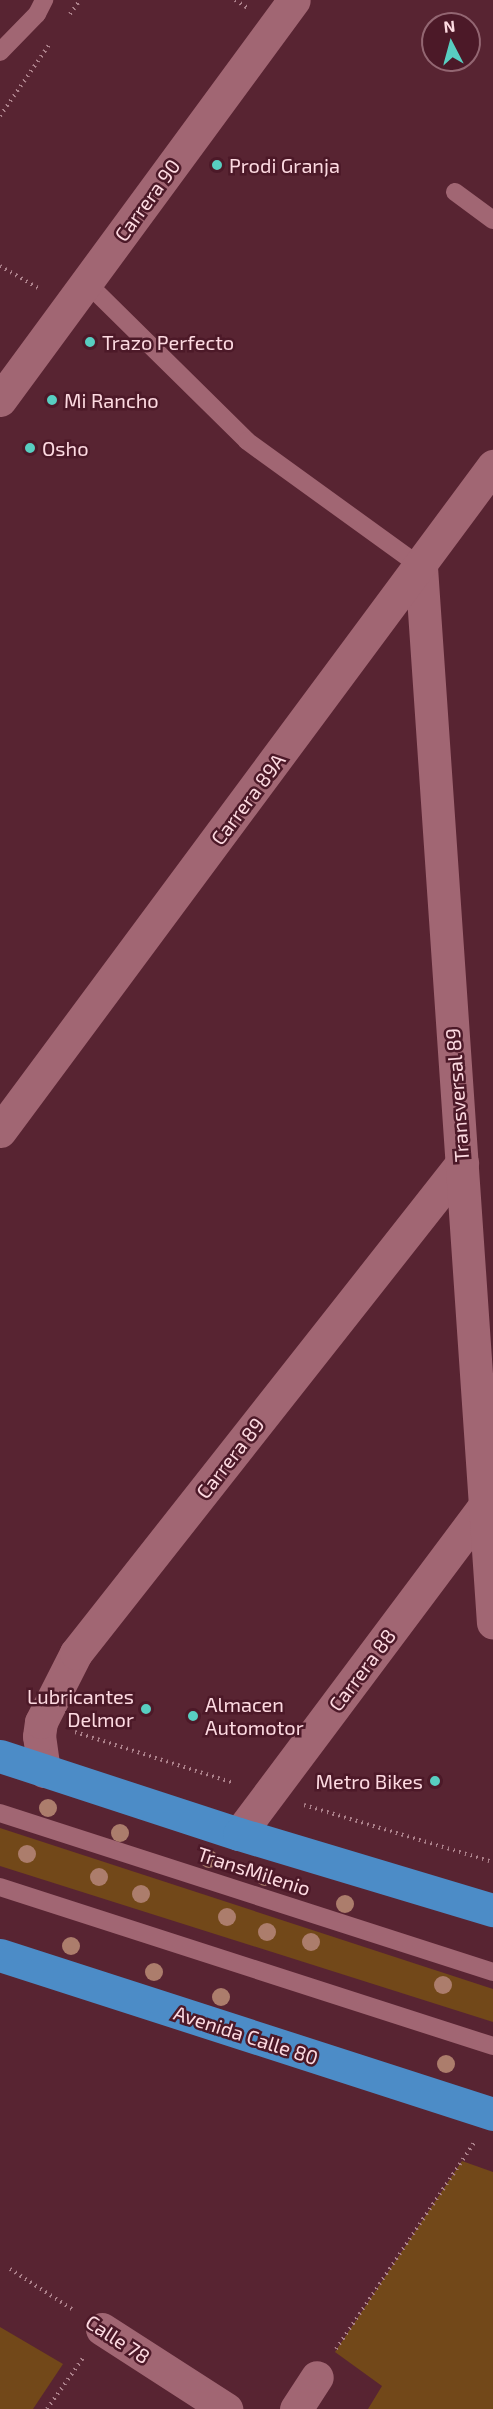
<!DOCTYPE html>
<style>
body{margin:0}
#map{position:relative;width:493px;height:2409px;overflow:hidden;background:#582432;font-family:"Exo 2",sans-serif}
div>[style]{position:absolute}
.green>*{inset:0;background:#724819}
.path>*{height:4px;margin-top:-2px;transform-origin:0;background:repeating-linear-gradient(90deg,#ac818b 0 1.5px,transparent 0 6px)}
.service>*{height:18px;margin:-9px;padding:0 9px;transform-origin:9px;border-radius:9px;background:#a16673}
.minor>*{height:33px;margin:-16.5px;padding:0 16.5px;transform-origin:16.5px;border-radius:16.5px;background:#a16673}
.tertiary>*{height:33px;margin:-16.5px;padding:0 16.5px;transform-origin:16.5px;border-radius:16.5px;background:#a16673}
.trunk>*{height:33px;margin:-16.5px;padding:0 16.5px;transform-origin:16.5px;border-radius:16.5px;background:#4c8cc7}
.trees>*{width:18px;height:18px;margin:-9px;border-radius:50%;background:#ac7d6c}
.dots>*{width:16px;height:16px;translate:-50% -50%;box-sizing:border-box;border:3px solid #4c1928;border-radius:50%}
span{translate:-50% -50%;white-space:nowrap;text-align:center;line-height:1.15;-webkit-text-stroke:5px #4c1928;paint-order:stroke}
.poi-label{font-size:20px;color:#fddae1}
.left{translate:0 -50%;text-align:left}
.right{translate:-100% -50%;text-align:right}
.street-label{font-size:20px;color:#fddae1}
.north{position:absolute;left:421px;top:12px;width:60px;height:60px;box-sizing:border-box;background:#4c1928;border:2px solid #936672;border-radius:50%;rotate:354deg;font-size:16px;font-weight:700;line-height:24px;text-align:center;color:#fddae1}
.north::after{content:'';display:block;margin:auto;width:21px;height:27px;background:#58cec1;clip-path:polygon(50% 0,100% 100%,50% 72%,0 100%)}
</style>
<div id="map">
<div class="green">
<div style="clip-path:polygon(0 1828px,493px 1989px,493px 2022px,0 1866px)"></div>
<div style="clip-path:polygon(462px 2161px,493px 2172px,493px 2409px,368px 2409px,382px 2386px,335px 2352px)"></div>
<div style="clip-path:polygon(0 2327px,63px 2364px,33px 2409px,0 2409px)"></div>
</div>
<div class="path">
<div style="left:235px;top:0;width:15px;rotate:32deg"></div>
<div style="left:70px;top:14px;width:17px;rotate:-54deg"></div>
<div style="left:0;top:116px;width:86px;rotate:-55.4deg"></div>
<div style="left:0;top:266px;width:44px;rotate:30.1deg"></div>
<div style="left:75px;top:1732px;width:167px;rotate:17.8deg"></div>
<div style="left:304px;top:1805px;width:197px;rotate:16.8deg"></div>
<div style="left:10px;top:2269px;width:77px;rotate:32.9deg"></div>
<div style="left:336px;top:2349px;width:248px;rotate:-56.2deg"></div>
<div style="left:47px;top:2409px;width:62px;rotate:-54.8deg"></div>
</div>
<div class="service">
<div style="left:0;top:52px;width:53px;rotate:-45.8deg"></div>
<div style="left:37px;top:14px;width:16px;rotate:-63deg"></div>
<div style="left:455px;top:192px;width:47px;rotate:36.4deg"></div>
<div style="left:86px;top:282px;width:226px;rotate:44.6deg"></div>
<div style="left:247px;top:441px;width:215px;rotate:35.9deg"></div>
<div style="left:0;top:1813px;width:518px;rotate:17.88deg"></div>
<div style="left:0;top:1887px;width:518px;rotate:17.88deg"></div>
</div>
<div class="minor">
<div style="left:0;top:400px;width:496px;rotate:-53.7deg"></div>
<div style="left:44px;top:1771px;width:35px;rotate:-98deg"></div>
<div style="left:39px;top:1736px;width:14px;rotate:-82deg"></div>
<div style="left:41px;top:1722px;width:77px;rotate:-63.1deg"></div>
<div style="left:76px;top:1653px;width:624px;rotate:-51.77deg"></div>
<div style="left:239px;top:1834px;width:411px;rotate:-53.2deg"></div>
<div style="left:102px;top:2329px;width:148px;rotate:32.8deg"></div>
<div style="left:296px;top:2409px;width:38px;rotate:-57deg"></div>
</div>
<div class="tertiary">
<div style="left:421px;top:567px;width:1058px;rotate:86.1deg"></div>
<div style="left:0;top:1131px;width:828px;rotate:-53.45deg"></div>
</div>
<div class="trunk">
<div style="left:0;top:1756px;width:251px;rotate:18.1deg"></div>
<div style="left:239px;top:1834px;width:265px;rotate:16.7deg"></div>
<div style="left:0;top:1955px;width:518px;rotate:17.88deg"></div>
</div>
<div class="trees">
<div style="left:48px;top:1808px"></div>
<div style="left:120px;top:1833px"></div>
<div style="left:27px;top:1854px"></div>
<div style="left:209px;top:1859px"></div>
<div style="left:99px;top:1877px"></div>
<div style="left:265px;top:1877px"></div>
<div style="left:141px;top:1894px"></div>
<div style="left:345px;top:1904px"></div>
<div style="left:227px;top:1917px"></div>
<div style="left:267px;top:1932px"></div>
<div style="left:311px;top:1942px"></div>
<div style="left:71px;top:1946px"></div>
<div style="left:154px;top:1972px"></div>
<div style="left:443px;top:1985px"></div>
<div style="left:221px;top:1997px"></div>
<div style="left:446px;top:2064px"></div>
</div>
<div class="dots">
<div style="left:217px;top:165px;background:#58cec1"></div>
<div style="left:90px;top:342px;background:#58cec1"></div>
<div style="left:52px;top:400px;background:#58cec1"></div>
<div style="left:30px;top:448px;background:#58cec1"></div>
<div style="left:146px;top:1709px;background:#58cec1"></div>
<div style="left:193px;top:1716px;background:#58cec1"></div>
<div style="left:435px;top:1781px;background:#58cec1"></div>
</div>
<div class="poi-label">
<span class="left" style="left:229px;top:165px">Prodi Granja</span>
<span class="left" style="left:102px;top:342px">Trazo Perfecto</span>
<span class="left" style="left:64px;top:400px">Mi Rancho</span>
<span class="left" style="left:42px;top:448px">Osho</span>
<span class="right" style="left:134px;top:1708px">Lubricantes<br>Delmor</span>
<span class="left" style="left:205px;top:1716px">Almacen<br>Automotor</span>
<span class="right" style="left:423px;top:1781px">Metro Bikes</span>
</div>
<div class="street-label">
<span style="left:147px;top:200px;rotate:-54deg">Carrera 90</span>
<span style="left:248px;top:799px;rotate:-53deg">Carrera 89A</span>
<span style="left:457px;top:1095px;rotate:-94deg">Transversal 89</span>
<span style="left:230px;top:1458px;rotate:-52deg">Carrera 89</span>
<span style="left:362px;top:1670px;rotate:-53deg">Carrera 88</span>
<span style="left:254px;top:1871px;rotate:18deg">TransMilenio</span>
<span style="left:246px;top:2035px;rotate:18deg">Avenida Calle 80</span>
<span style="left:118px;top:2339px;rotate:33deg">Calle 78</span>
</div>
<div class="north">N</div>
</div>
